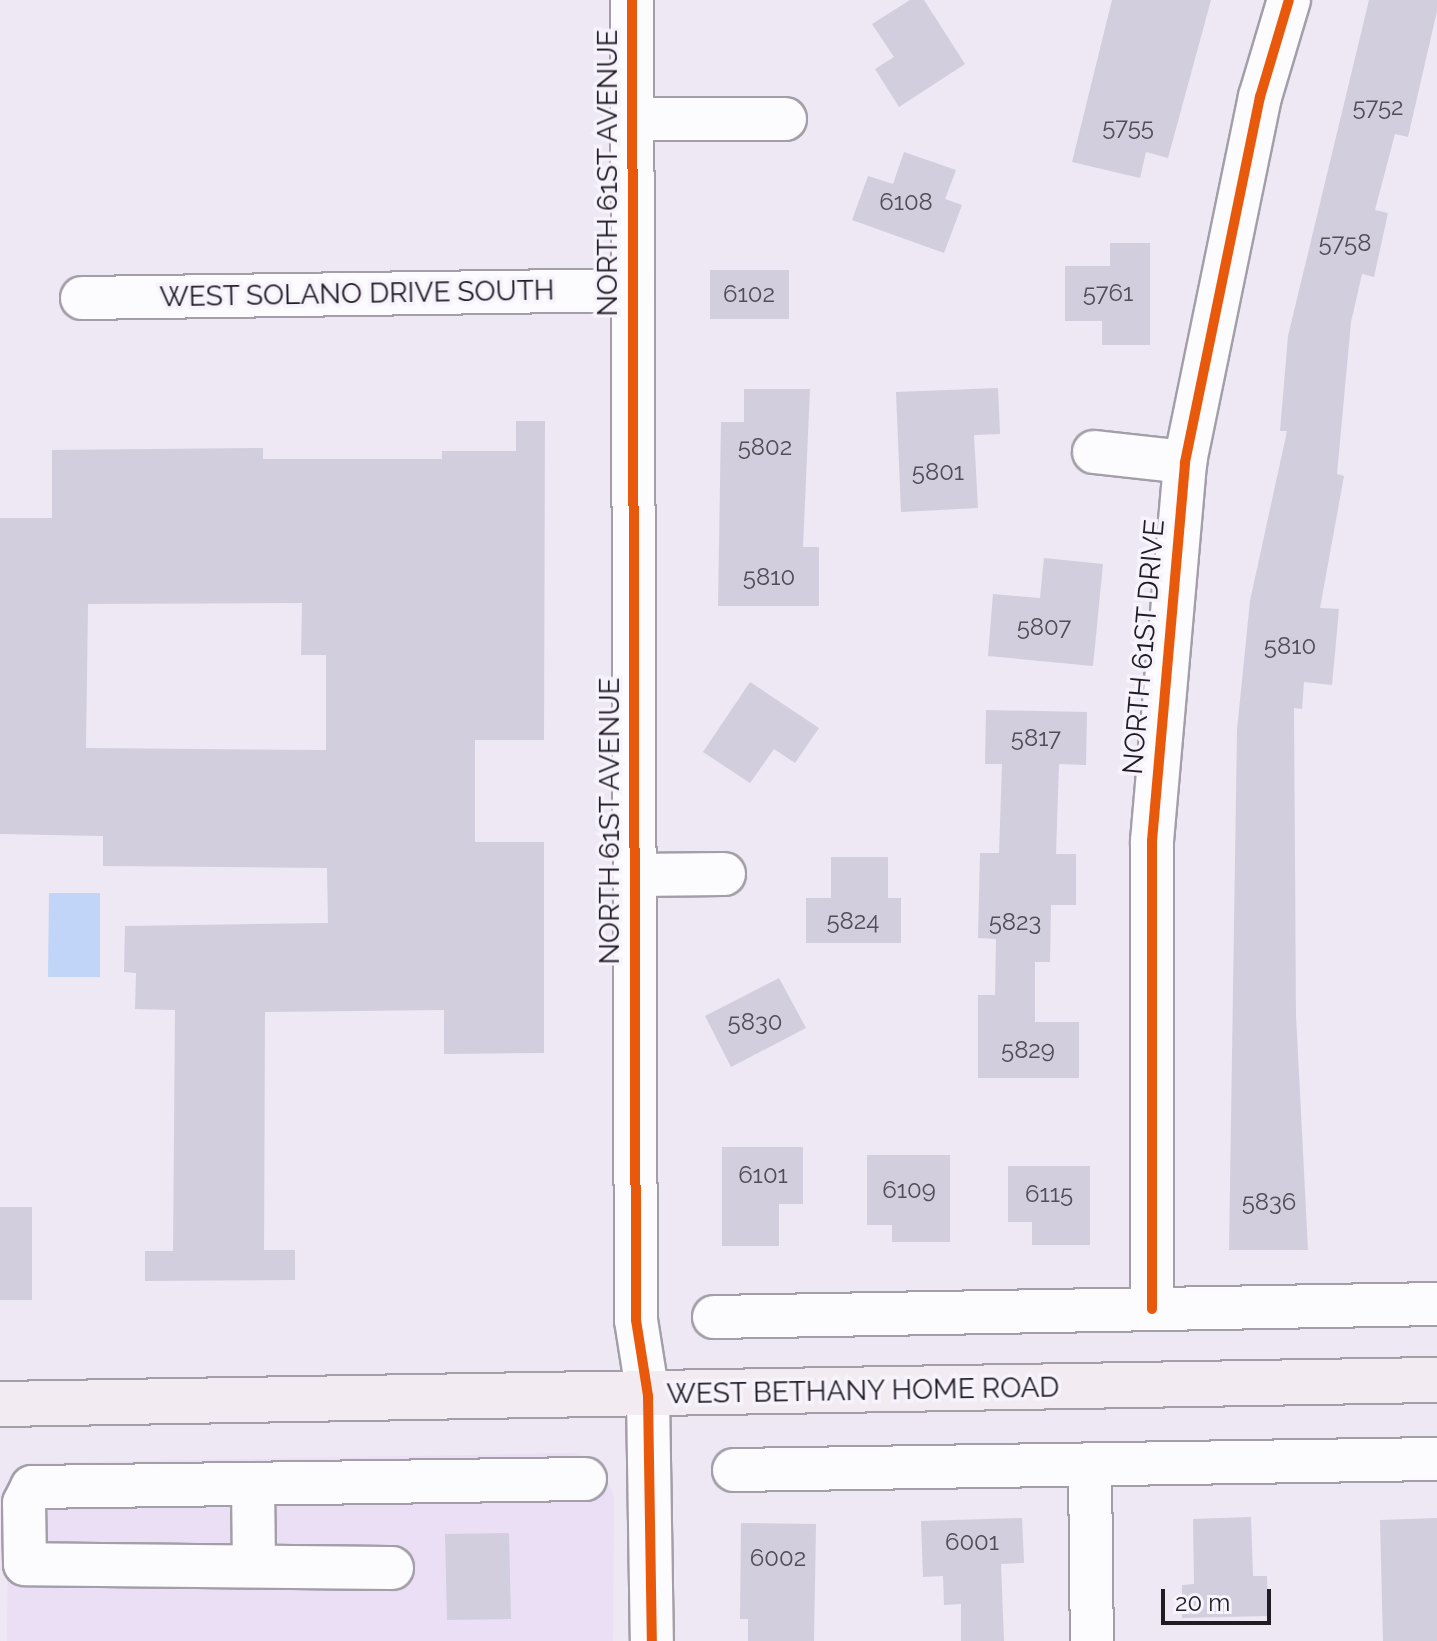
<!DOCTYPE html>
<style>
body{margin:0}
#map{position:relative;width:1437px;height:1641px;overflow:hidden;background:#eee7f4;font-family:Raleway,sans-serif}
div>[style]{position:absolute}
.built>*{inset:0;background:#ebdff5}
.water>*{inset:0;background:#c0d5f8}
.building>*{inset:0;background:#d2cede}
.roads{filter:drop-shadow(2px 0 #a39ea8) drop-shadow(-2px 0 #a39ea8) drop-shadow(0 2px #a39ea8) drop-shadow(0 -2px #a39ea8)}
.minor>*{height:42px;margin:-21px;padding:0 21px;transform-origin:21px;border-radius:21px;background:#fcfbfd}
.major>*{height:44px;margin:-22px;padding:0 22px;transform-origin:22px;border-radius:22px;background:#f2ecf2}
.cycleway>*{height:10px;margin:-5px;padding:0 5px;transform-origin:5px;border-radius:5px;background:#e8590c}
span{translate:-50% -50%;white-space:nowrap;text-align:center;line-height:1.15;-webkit-text-stroke:7px #f7f3fc;paint-order:stroke}
.number-label{font-size:24px;color:#514c56}
.number-label span{-webkit-text-stroke-width:0}
.street-label{font-size:28px;color:#211c24}
.scale{position:absolute;left:1161px;top:1589px;width:110px;height:36px;box-sizing:border-box;border:4px solid #211c24;border-top:0;padding-left:10px;font-size:24px;line-height:28px;white-space:nowrap;color:#211c24;-webkit-text-stroke:6px #f7f3fc;paint-order:stroke}
</style>
<div id="map">
<div class="built">
<div style="clip-path:polygon(575px 1453px,599px 1460px,614px 1496px,613px 1641px,7px 1641px,9px 1489px,15px 1472px,29px 1463px)"></div>
</div>
<div class="water">
<div style="clip-path:polygon(49px 893px,100px 893px,100px 977px,48px 977px)"></div>
</div>
<div class="building">
<div style="clip-path:polygon(910px 0,924px 0,965px 64px,899px 107px,875px 69px,894px 57px,872px 24px)"></div>
<div style="clip-path:polygon(1112px 0,1211px 0,1168px 158px,1146px 152px,1140px 178px,1072px 162px)"></div>
<div style="clip-path:polygon(1369px 0,1437px 0,1437px 11px,1408px 137px,1395px 134px,1375px 210px,1388px 213px,1374px 277px,1362px 274px,1351px 322px,1337px 474px,1344px 476px,1320px 608px,1339px 609px,1332px 685px,1304px 682px,1302px 709px,1294px 708px,1296px 1015px,1308px 1250px,1229px 1250px,1237px 730px,1250px 601px,1287px 431px,1280px 431px,1288px 336px)"></div>
<div style="clip-path:polygon(904px 152px,956px 170px,945px 199px,962px 205px,944px 253px,852px 220px,868px 176px,893px 184px)"></div>
<div style="clip-path:polygon(1110px 243px,1150px 243px,1150px 345px,1102px 345px,1102px 321px,1065px 321px,1065px 266px,1110px 266px)"></div>
<div style="clip-path:polygon(710px 270px,789px 270px,789px 319px,710px 319px)"></div>
<div style="clip-path:polygon(998px 388px,1000px 434px,974px 435px,978px 508px,901px 512px,896px 392px)"></div>
<div style="clip-path:polygon(744px 389px,810px 389px,803px 547px,819px 547px,819px 606px,718px 606px,721px 422px,744px 422px)"></div>
<div style="clip-path:polygon(evenodd,516px 421px,545px 421px,544px 740px,475px 740px,475px 842px,544px 842px,544px 1053px,444px 1054px,444px 1010px,265px 1012px,264px 1250px,295px 1250px,295px 1280px,145px 1281px,145px 1251px,173px 1251px,175px 1010px,135px 1009px,136px 973px,124px 972px,125px 926px,328px 923px,327px 868px,103px 866px,103px 836px,0 834px,0 518px,52px 518px,52px 450px,263px 448px,263px 459px,442px 459px,442px 451px,516px 451px,516px 421px,302px 603px,301px 655px,326px 655px,326px 750px,86px 748px,88px 604px,302px 603px)"></div>
<div style="clip-path:polygon(1044px 558px,1103px 564px,1093px 666px,988px 656px,993px 594px,1040px 598px)"></div>
<div style="clip-path:polygon(750px 682px,819px 728px,795px 763px,774px 749px,750px 783px,703px 752px)"></div>
<div style="clip-path:polygon(986px 710px,1087px 712px,1086px 765px,1059px 764px,1056px 854px,1076px 854px,1076px 905px,1051px 905px,1050px 962px,1035px 962px,1035px 1022px,1079px 1022px,1079px 1078px,978px 1078px,978px 995px,995px 995px,996px 939px,978px 938px,980px 853px,999px 853px,1002px 764px,985px 764px)"></div>
<div style="clip-path:polygon(831px 857px,888px 857px,888px 898px,901px 898px,901px 943px,806px 943px,806px 898px,831px 898px)"></div>
<div style="clip-path:polygon(779px 978px,806px 1028px,731px 1067px,705px 1016px)"></div>
<div style="clip-path:polygon(722px 1147px,803px 1147px,803px 1204px,779px 1204px,779px 1246px,722px 1246px)"></div>
<div style="clip-path:polygon(867px 1155px,950px 1155px,950px 1242px,892px 1242px,892px 1225px,867px 1225px)"></div>
<div style="clip-path:polygon(1008px 1166px,1090px 1166px,1090px 1245px,1032px 1245px,1032px 1222px,1008px 1222px)"></div>
<div style="clip-path:polygon(0 1207px,32px 1207px,32px 1300px,0 1300px)"></div>
<div style="clip-path:polygon(1251px 1517px,1253px 1576px,1267px 1576px,1268px 1616px,1182px 1618px,1182px 1585px,1194px 1584px,1193px 1519px)"></div>
<div style="clip-path:polygon(1022px 1518px,1024px 1563px,1001px 1564px,1004px 1641px,961px 1641px,961px 1604px,944px 1605px,943px 1576px,923px 1577px,921px 1521px)"></div>
<div style="clip-path:polygon(1437px 1518px,1437px 1641px,1383px 1641px,1380px 1520px)"></div>
<div style="clip-path:polygon(741px 1523px,816px 1524px,814px 1641px,748px 1641px,748px 1619px,740px 1619px)"></div>
<div style="clip-path:polygon(509px 1533px,511px 1619px,447px 1620px,445px 1534px)"></div>
</div>
<div class="roads">
<div class="minor">
<div style="left:632px;top:0;width:1320px;rotate:89.83deg"></div>
<div style="left:636px;top:1320px;width:77px;rotate:81deg"></div>
<div style="left:648px;top:1396px;width:245px;rotate:89.1deg"></div>
<div style="left:632px;top:119px;width:153px"></div>
<div style="left:82px;top:298px;width:550px;rotate:-0.83deg"></div>
<div style="left:1094px;top:452px;width:92px;rotate:6.3deg"></div>
<div style="left:634px;top:875px;width:90px;rotate:-0.6deg"></div>
<div style="left:1152px;top:1309px;width:468px;rotate:-90deg"></div>
<div style="left:1152px;top:841px;width:380px;rotate:-85deg"></div>
<div style="left:1185px;top:462px;width:373px;rotate:-78.4deg"></div>
<div style="left:1260px;top:97px;width:101px;rotate:-73.4deg"></div>
<div style="left:714px;top:1317px;width:723px;rotate:-1.03deg"></div>
<div style="left:1090px;top:1464px;width:177px;rotate:89.4deg"></div>
<div style="left:734px;top:1470px;width:703px;rotate:-0.9deg"></div>
<div style="left:253px;top:1484px;width:82px;rotate:89.3deg"></div>
<div style="left:392px;top:1568px;width:367px;rotate:-179.4deg"></div>
<div style="left:25px;top:1564px;width:61px;rotate:-90.9deg"></div>
<div style="left:24px;top:1503px;width:18px;rotate:-63deg"></div>
<div style="left:32px;top:1487px;width:553px;rotate:-0.83deg"></div>
</div>
<div class="major">
<div style="left:0;top:1404px;width:1437px;rotate:-0.96deg"></div>
</div>
</div>
<div class="cycleway">
<div style="left:632px;top:0;width:1320px;rotate:89.83deg"></div>
<div style="left:636px;top:1320px;width:77px;rotate:81deg"></div>
<div style="left:648px;top:1396px;width:245px;rotate:89.1deg"></div>
<div style="left:1152px;top:1309px;width:468px;rotate:-90deg"></div>
<div style="left:1152px;top:841px;width:380px;rotate:-85deg"></div>
<div style="left:1185px;top:462px;width:373px;rotate:-78.4deg"></div>
<div style="left:1260px;top:97px;width:101px;rotate:-73.4deg"></div>
</div>
<div class="number-label">
<span style="left:1378px;top:107px">5752</span>
<span style="left:1128px;top:127px">5755</span>
<span style="left:906px;top:202px">6108</span>
<span style="left:1345px;top:243px">5758</span>
<span style="left:1108px;top:293px">5761</span>
<span style="left:749px;top:294px">6102</span>
<span style="left:765px;top:447px">5802</span>
<span style="left:938px;top:472px">5801</span>
<span style="left:769px;top:577px">5810</span>
<span style="left:1044px;top:627px">5807</span>
<span style="left:1290px;top:646px">5810</span>
<span style="left:1036px;top:738px">5817</span>
<span style="left:853px;top:921px">5824</span>
<span style="left:1015px;top:922px">5823</span>
<span style="left:755px;top:1022px">5830</span>
<span style="left:1028px;top:1050px">5829</span>
<span style="left:763px;top:1175px">6101</span>
<span style="left:909px;top:1190px">6109</span>
<span style="left:1049px;top:1194px">6115</span>
<span style="left:1269px;top:1202px">5836</span>
<span style="left:972px;top:1542px">6001</span>
<span style="left:778px;top:1558px">6002</span>
</div>
<div class="street-label">
<span style="left:608px;top:173px;rotate:-90deg">NORTH 61ST AVENUE</span>
<span style="left:357px;top:294px;rotate:-1deg">WEST SOLANO DRIVE SOUTH</span>
<span style="left:1144px;top:647px;rotate:-85deg">NORTH 61ST DRIVE</span>
<span style="left:610px;top:821px;rotate:-90deg">NORTH 61ST AVENUE</span>
<span style="left:863px;top:1391px;rotate:-1deg">WEST BETHANY HOME ROAD</span>
</div>
<div class="scale">20 m</div>
</div>
